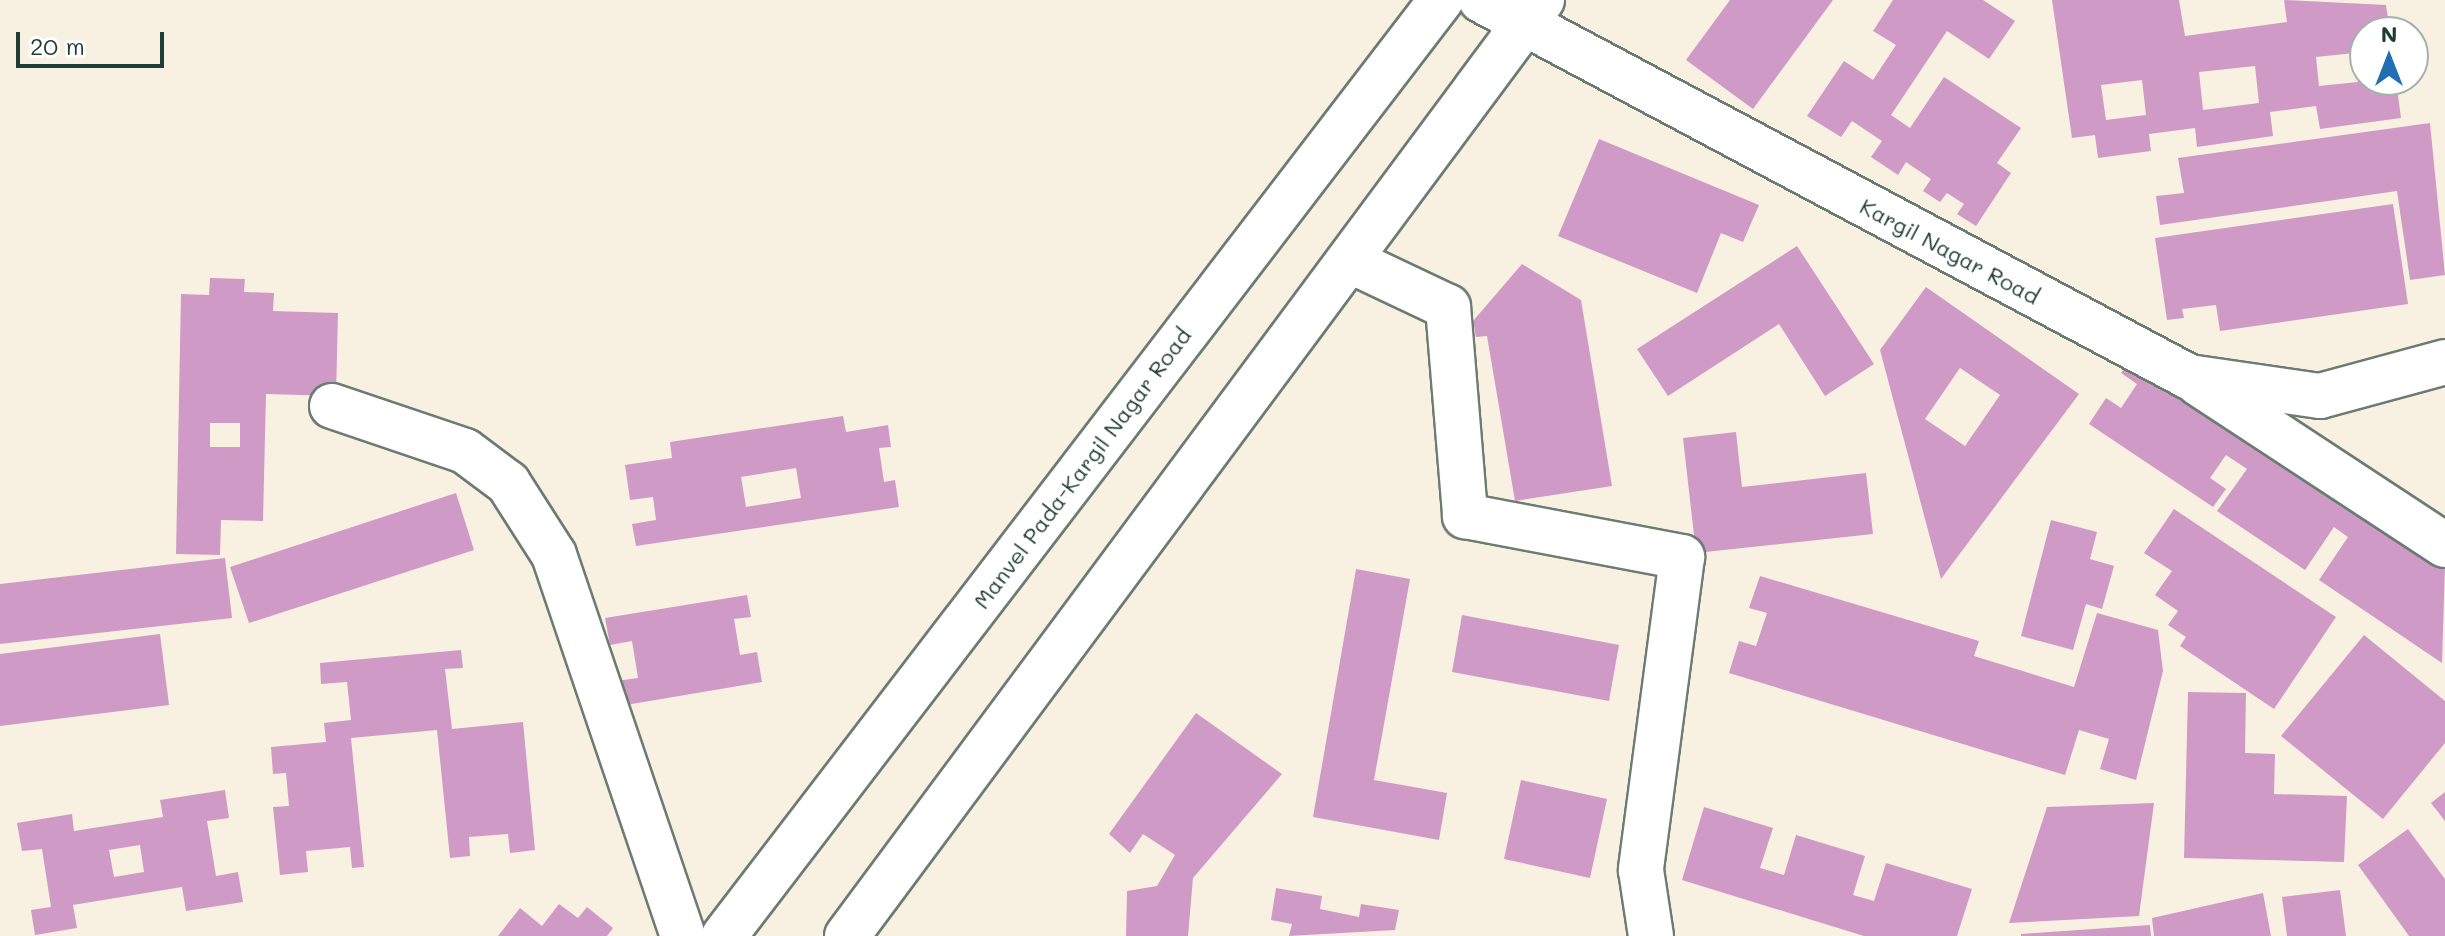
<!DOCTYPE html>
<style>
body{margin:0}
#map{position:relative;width:2445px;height:936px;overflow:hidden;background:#f8f0e1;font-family:Mali,sans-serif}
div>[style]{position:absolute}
.building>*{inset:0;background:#d09ac7}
.roads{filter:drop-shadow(2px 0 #6b7c71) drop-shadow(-2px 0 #6b7c71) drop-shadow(0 2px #6b7c71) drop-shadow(0 -2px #6b7c71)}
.minor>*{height:44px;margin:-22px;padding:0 22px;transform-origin:22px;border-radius:22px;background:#fff}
span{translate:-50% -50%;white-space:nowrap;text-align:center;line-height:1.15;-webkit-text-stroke:8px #fff;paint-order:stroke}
.street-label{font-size:22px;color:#1f3d34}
.north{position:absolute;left:2349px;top:16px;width:80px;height:80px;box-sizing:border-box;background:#fff;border:2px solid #a5b1ae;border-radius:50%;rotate:0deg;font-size:22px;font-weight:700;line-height:32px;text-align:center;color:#1f3d34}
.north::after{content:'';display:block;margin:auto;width:28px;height:36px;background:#1f6fb2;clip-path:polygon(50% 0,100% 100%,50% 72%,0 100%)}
.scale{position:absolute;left:16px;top:32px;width:148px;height:36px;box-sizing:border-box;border:4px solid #1f3d34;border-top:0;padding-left:10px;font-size:24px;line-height:28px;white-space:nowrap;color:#1f3d34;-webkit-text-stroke:6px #fff;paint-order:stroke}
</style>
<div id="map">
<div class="building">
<div style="clip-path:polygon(1730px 0,1833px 0,1753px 109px,1686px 60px)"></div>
<div style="clip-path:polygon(1893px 0,1983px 0,2015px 21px,1989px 59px,1947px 31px,1891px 115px,1910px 128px,1944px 77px,2021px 128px,1997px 163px,2011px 173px,1976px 226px,1957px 214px,1964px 204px,1947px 193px,1940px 202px,1923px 191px,1931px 179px,1906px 162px,1898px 175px,1871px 157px,1882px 141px,1852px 121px,1841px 137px,1807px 116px,1844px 61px,1873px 80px,1896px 45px,1873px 31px)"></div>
<div style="clip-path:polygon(evenodd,2052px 0,2179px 0,2185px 36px,2287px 22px,2284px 0,2386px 5px,2390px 32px,2365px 32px,2365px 80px,2396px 80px,2401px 118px,2320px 129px,2316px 106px,2270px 112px,2273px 136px,2197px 147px,2195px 128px,2149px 134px,2151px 151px,2098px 158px,2095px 135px,2072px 138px,2052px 0,2355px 53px,2358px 82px,2319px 86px,2316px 57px,2355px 53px,2052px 0,2255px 66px,2259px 103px,2203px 110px,2199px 72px,2255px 66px,2052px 0,2142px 80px,2146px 115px,2106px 120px,2101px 85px,2142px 80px)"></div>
<div style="clip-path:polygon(2430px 123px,2445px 275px,2410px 280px,2397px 191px,2160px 225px,2156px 196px,2184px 193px,2178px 158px)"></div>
<div style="clip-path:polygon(1599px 139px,1759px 205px,1743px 242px,1721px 233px,1697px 293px,1558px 236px)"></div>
<div style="clip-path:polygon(2393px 204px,2408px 304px,2220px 331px,2216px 305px,2182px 309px,2184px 318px,2167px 320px,2155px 238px)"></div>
<div style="clip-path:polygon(1797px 246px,1874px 364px,1825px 396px,1779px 324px,1668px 396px,1637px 349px)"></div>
<div style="clip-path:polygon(1522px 264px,1581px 300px,1612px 486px,1515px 501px,1487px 336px,1476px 337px,1473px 321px)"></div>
<div style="clip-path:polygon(evenodd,210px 278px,245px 279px,244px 292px,274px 293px,273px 311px,338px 313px,336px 396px,266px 394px,263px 521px,221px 520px,220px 555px,176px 554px,181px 294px,209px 295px,210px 278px,210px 423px,240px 423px,240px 447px,210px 447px,210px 423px)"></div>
<div style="clip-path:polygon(evenodd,1926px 287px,2079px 394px,1941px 579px,1880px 350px,1926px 287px,1960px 368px,2000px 395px,1965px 446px,1925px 419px,1960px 368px)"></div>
<div style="clip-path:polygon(2134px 355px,2445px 566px,2442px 663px,2319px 580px,2348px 537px,2334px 527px,2305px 570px,2217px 511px,2247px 469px,2226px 455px,2210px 478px,2226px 489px,2213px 507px,2089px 424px,2106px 398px,2121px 408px,2137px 384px,2121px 373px)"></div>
<div style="clip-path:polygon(evenodd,843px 416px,846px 432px,888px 425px,891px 447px,879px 448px,884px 482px,895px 480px,899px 507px,636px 546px,632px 524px,656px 520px,653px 497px,630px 500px,625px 465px,672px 458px,670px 442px,843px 416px,796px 468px,801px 498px,746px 507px,741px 477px,796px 468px)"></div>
<div style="clip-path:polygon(1736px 432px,1742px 487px,1866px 473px,1873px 534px,1696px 553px,1683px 438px)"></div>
<div style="clip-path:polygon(456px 493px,474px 550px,249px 623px,230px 567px)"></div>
<div style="clip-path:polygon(2174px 509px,2336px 617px,2274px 709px,2180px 646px,2186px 637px,2168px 625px,2178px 611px,2155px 595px,2172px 571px,2144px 553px)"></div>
<div style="clip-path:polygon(2051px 520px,2097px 532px,2090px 559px,2114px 566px,2102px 609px,2086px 604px,2073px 650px,2021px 636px)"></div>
<div style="clip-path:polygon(225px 558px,232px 618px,0 644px,0 584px)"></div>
<div style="clip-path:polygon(1356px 569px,1410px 579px,1374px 780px,1447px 793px,1439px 840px,1313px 817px)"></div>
<div style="clip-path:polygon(1760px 576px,1979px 641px,1974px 656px,2074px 687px,2097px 613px,2158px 630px,2163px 671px,2136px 780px,2100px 769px,2109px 739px,2079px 730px,2065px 775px,1729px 673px,1739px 641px,1756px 646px,1767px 613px,1749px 608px)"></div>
<div style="clip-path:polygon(747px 595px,751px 617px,734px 619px,740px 655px,757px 652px,762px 682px,620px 706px,616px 681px,638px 678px,632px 641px,610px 645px,605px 618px)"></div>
<div style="clip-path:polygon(1462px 615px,1619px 645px,1609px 701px,1452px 672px)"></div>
<div style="clip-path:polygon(160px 634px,169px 705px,0 726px,0 654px)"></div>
<div style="clip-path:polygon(2364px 635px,2445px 701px,2445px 743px,2383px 819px,2281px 736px)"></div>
<div style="clip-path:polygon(461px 650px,463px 668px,445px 669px,452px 729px,523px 722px,535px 850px,510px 853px,508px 834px,469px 837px,470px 856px,450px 858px,437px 730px,351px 738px,364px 867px,352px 868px,350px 847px,306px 851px,308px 872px,280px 875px,273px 807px,289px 806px,286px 773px,273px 774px,271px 747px,326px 742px,324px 723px,351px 720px,347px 682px,321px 684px,320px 663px)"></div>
<div style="clip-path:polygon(2188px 692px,2246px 693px,2245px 753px,2275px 754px,2274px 794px,2347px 796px,2344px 862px,2184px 858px)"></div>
<div style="clip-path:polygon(1196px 713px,1282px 774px,1193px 878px,1188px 936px,1126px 936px,1127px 891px,1157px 886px,1175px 855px,1143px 834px,1130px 853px,1109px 834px)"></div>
<div style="clip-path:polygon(1521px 780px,1607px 799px,1590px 878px,1504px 859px)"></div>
<div style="clip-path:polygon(evenodd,225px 790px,229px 818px,207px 821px,216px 876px,238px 872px,243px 902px,186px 911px,182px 887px,73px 905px,77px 928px,35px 935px,31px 910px,51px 907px,42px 849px,22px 851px,17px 823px,72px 814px,74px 831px,163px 817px,160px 800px,225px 790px,140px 845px,144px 872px,114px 877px,109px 850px,140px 845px)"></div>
<div style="clip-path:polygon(2445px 792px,2445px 821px,2431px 803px)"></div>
<div style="clip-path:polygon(2154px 803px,2139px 916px,2009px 923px,2047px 807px)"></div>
<div style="clip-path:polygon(1704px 807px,1773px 828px,1760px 868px,1784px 875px,1796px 835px,1865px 856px,1853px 895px,1874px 901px,1886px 863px,1972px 889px,1957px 936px,1864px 936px,1682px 880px)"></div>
<div style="clip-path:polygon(2408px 829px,2445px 879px,2445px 936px,2409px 936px,2358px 865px)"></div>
<div style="clip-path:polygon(1276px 888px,1322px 896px,1320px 909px,1359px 917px,1361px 904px,1399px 910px,1395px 930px,1289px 936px,1292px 924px,1271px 920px)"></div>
<div style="clip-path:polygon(2340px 890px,2346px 936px,2287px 936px,2282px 897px)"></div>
<div style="clip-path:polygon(2263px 893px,2271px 936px,2154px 936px,2152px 918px)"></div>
<div style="clip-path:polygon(559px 904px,578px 918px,587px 907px,613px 928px,607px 936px,498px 936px,520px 908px,542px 926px)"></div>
<div style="clip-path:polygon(2150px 925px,2151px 936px,2021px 936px,2021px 934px)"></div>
</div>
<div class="roads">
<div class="minor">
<div style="left:1481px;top:0;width:802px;rotate:28.03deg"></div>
<div style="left:2189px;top:377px;width:132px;rotate:8.3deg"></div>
<div style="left:2320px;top:396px;width:130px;rotate:-15.2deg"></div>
<div style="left:1353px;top:262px;width:105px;rotate:25.3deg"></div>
<div style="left:1448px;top:307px;width:210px;rotate:85.3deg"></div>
<div style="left:1465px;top:516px;width:221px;rotate:10.7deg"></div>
<div style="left:1682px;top:557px;width:316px;rotate:97.5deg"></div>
<div style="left:1641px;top:870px;width:67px;rotate:81.4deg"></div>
<div style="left:2198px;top:383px;width:295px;rotate:33.3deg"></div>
<div style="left:332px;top:406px;width:140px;rotate:18.7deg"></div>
<div style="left:465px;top:451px;width:54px;rotate:36.7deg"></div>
<div style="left:508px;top:483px;width:85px;rotate:57.4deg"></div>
<div style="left:554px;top:555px;width:402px;rotate:71.3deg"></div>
<div style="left:724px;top:936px;width:1179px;rotate:-52.55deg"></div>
<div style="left:847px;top:936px;width:1166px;rotate:-53.41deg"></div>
</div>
</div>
<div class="street-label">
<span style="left:1950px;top:251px;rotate:28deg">Kargil Nagar Road</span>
<span style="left:1082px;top:468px;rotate:-53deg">Manvel Pada-Kargil Nagar Road</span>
</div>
<div class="north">N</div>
<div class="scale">20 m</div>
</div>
